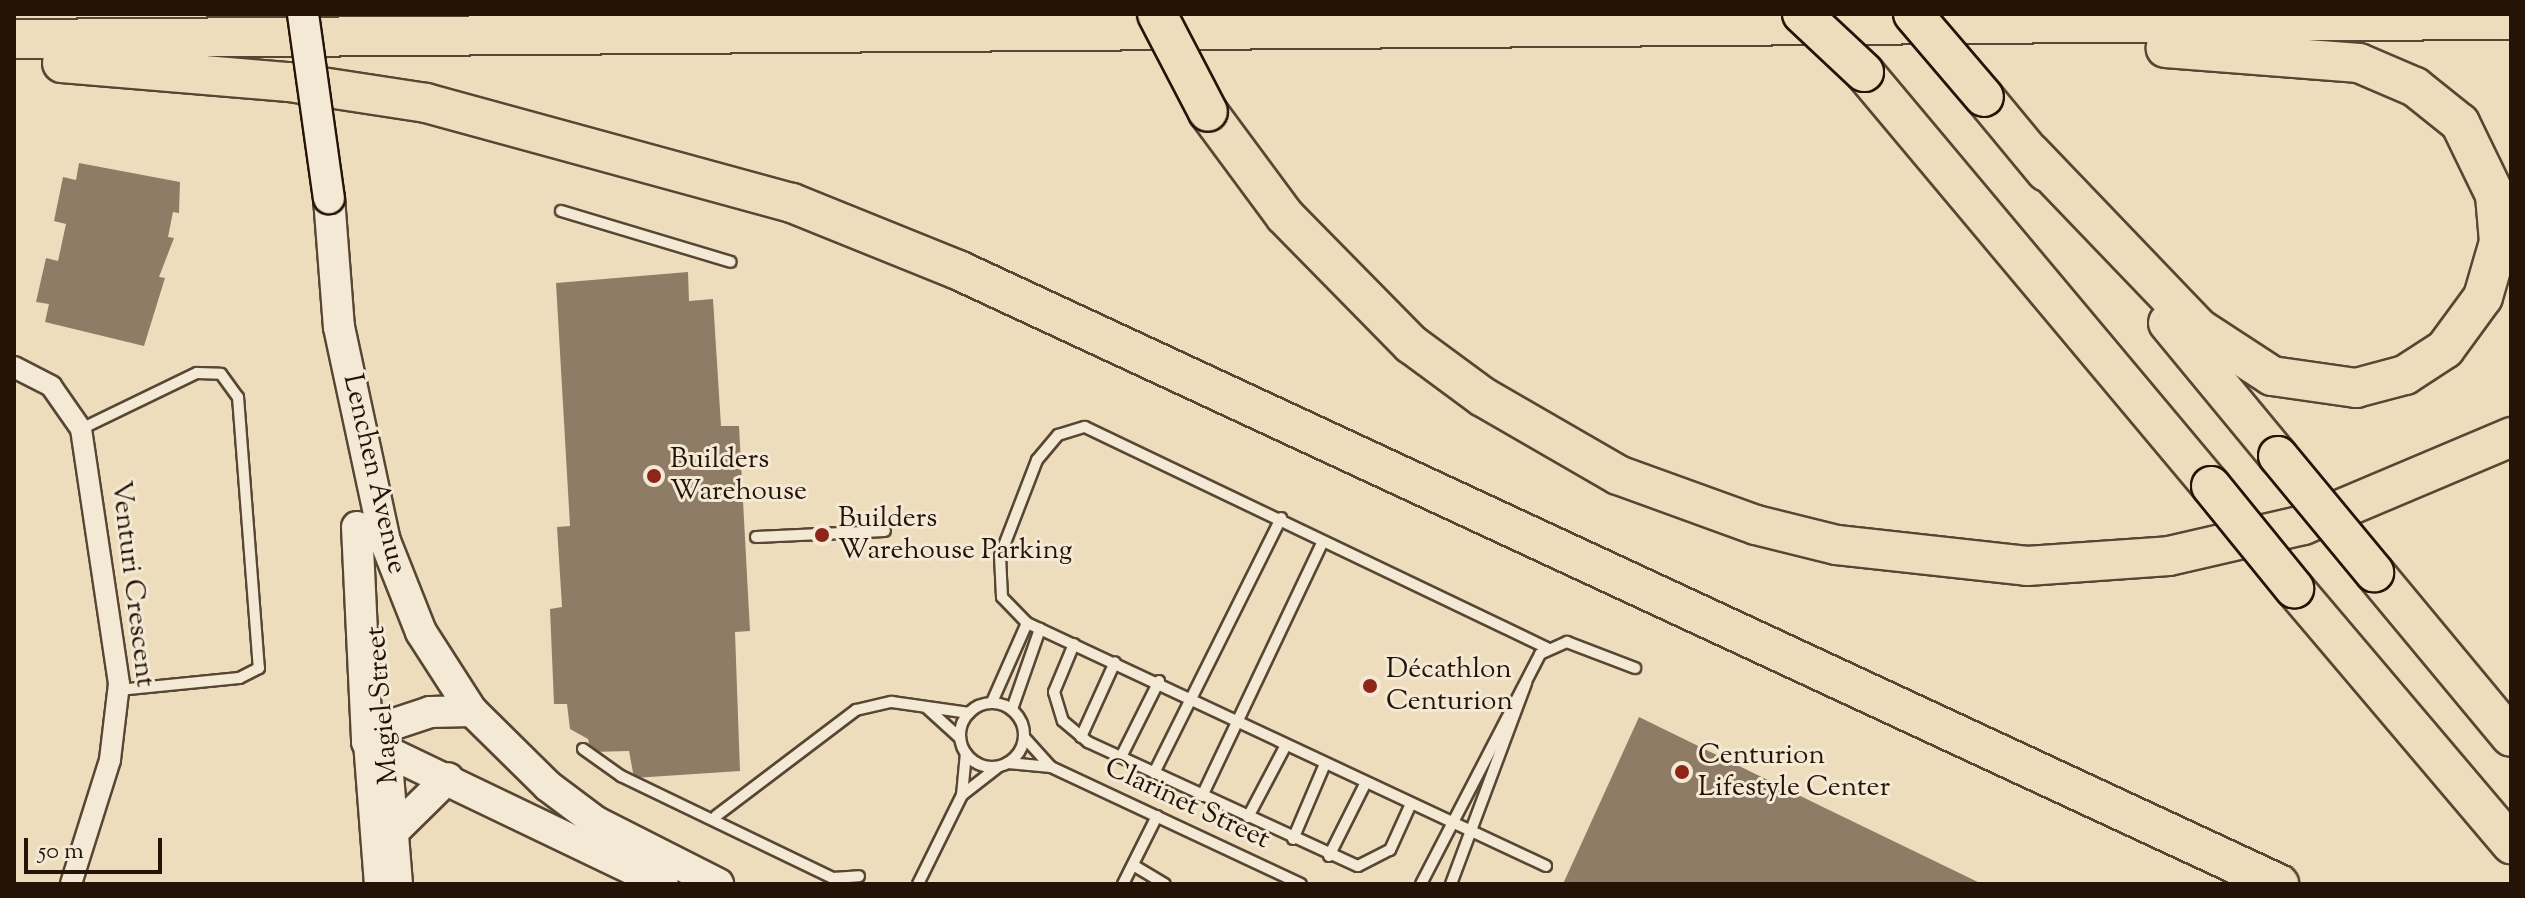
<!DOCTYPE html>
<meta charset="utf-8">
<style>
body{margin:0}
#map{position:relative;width:2525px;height:898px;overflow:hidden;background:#eeddbd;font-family:"Sorts Mill Goudy",serif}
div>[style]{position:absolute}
.building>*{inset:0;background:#8e7c66}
.roads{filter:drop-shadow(2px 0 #584634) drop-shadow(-2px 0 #584634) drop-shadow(0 2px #584634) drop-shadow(0 -2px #584634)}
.service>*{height:10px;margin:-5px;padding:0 5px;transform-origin:5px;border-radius:5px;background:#f4e9d4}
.service>.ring{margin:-5px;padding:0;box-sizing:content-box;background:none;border:10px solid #f4e9d4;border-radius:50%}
.minor>*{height:20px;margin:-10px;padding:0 10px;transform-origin:10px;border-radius:10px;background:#f4e9d4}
.tertiary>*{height:26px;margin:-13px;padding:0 13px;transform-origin:13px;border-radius:13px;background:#f4e9d4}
.secondary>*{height:30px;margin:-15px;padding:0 15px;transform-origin:15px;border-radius:15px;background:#f4e9d4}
.motorway>*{height:38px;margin:-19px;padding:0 19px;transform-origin:19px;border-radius:19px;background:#eeddbd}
.bridges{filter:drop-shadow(2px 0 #261307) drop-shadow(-2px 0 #261307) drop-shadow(0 2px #261307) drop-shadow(0 -2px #261307)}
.secondary-bridge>*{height:30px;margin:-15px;padding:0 15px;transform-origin:15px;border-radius:15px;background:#f4e9d4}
.motorway-bridge>*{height:38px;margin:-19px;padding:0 19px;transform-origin:19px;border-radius:19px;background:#eeddbd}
.dots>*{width:22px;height:22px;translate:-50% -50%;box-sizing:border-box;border:4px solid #f4e9d4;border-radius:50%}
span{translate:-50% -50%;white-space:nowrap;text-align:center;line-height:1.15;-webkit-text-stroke:6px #f4e9d4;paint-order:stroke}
.poi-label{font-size:28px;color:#261307}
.left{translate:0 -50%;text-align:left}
.street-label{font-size:28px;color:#261307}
.frame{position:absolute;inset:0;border:16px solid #261307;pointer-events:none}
.scale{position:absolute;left:24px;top:838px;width:138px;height:36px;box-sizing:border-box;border:4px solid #261307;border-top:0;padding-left:10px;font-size:24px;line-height:28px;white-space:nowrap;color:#261307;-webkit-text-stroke:6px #f4e9d4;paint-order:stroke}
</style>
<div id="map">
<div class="building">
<div style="clip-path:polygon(79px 163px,180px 182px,179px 213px,173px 212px,168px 237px,174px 238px,159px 277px,165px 278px,144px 346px,45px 322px,49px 304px,36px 302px,46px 258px,58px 261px,66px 224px,54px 221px,63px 177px,76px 180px)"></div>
<div style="clip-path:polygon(688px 272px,689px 301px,713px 299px,721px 426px,739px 426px,750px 631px,735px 632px,740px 771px,634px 778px,629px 751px,591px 752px,588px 739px,570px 729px,567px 704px,554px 704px,550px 609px,562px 607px,557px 527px,570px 526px,556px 283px)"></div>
<div style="clip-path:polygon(1639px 717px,1825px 808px,1982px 884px,1563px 884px)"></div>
</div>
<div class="roads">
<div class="service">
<div style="left:561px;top:211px;width:177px;rotate:16.7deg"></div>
<div style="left:81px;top:429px;width:129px;rotate:-25.8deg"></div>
<div style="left:197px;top:373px;width:24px;rotate:2deg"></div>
<div style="left:221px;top:374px;width:29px;rotate:54deg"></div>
<div style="left:238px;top:397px;width:272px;rotate:85.6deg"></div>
<div style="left:259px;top:668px;width:22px;rotate:153deg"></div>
<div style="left:239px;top:678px;width:121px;rotate:174.3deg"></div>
<div style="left:756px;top:537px;width:129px;rotate:-2.7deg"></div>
<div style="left:1074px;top:644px;width:52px;rotate:112.6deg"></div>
<div style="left:1054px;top:692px;width:30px;rotate:73deg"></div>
<div style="left:1063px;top:721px;width:33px;rotate:40deg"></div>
<div style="left:1088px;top:742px;width:297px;rotate:24.7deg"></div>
<div style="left:1358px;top:866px;width:36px;rotate:-27deg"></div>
<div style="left:1390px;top:850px;width:48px;rotate:-65.6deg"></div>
<div style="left:992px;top:702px;width:86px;rotate:-66.1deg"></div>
<div class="ring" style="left:960px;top:703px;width:54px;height:54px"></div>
<div style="left:927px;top:708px;width:45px;rotate:42.3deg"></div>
<div style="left:1012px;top:709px;width:85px;rotate:-70.7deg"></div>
<div style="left:1024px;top:737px;width:40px;rotate:48deg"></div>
<div style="left:1081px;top:737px;width:82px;rotate:-65.6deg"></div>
<div style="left:583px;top:749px;width:47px;rotate:35.4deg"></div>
<div style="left:621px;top:776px;width:235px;rotate:25.7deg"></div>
<div style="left:833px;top:878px;width:26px;rotate:-4deg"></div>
<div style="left:1121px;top:757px;width:85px;rotate:-63.4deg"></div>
<div style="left:1008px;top:763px;width:43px;rotate:5.3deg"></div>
<div style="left:1051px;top:767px;width:276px;rotate:25.1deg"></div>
<div style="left:1154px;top:773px;width:285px;rotate:-63.5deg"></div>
<div style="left:962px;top:795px;width:46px;rotate:-37.9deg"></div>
<div style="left:1202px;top:796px;width:282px;rotate:-64.6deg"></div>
<div style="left:716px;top:816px;width:176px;rotate:-37.1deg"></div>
<div style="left:856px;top:710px;width:37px;rotate:-13deg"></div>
<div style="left:892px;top:702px;width:78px;rotate:8.1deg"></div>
<div style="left:1248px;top:817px;width:81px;rotate:-62.2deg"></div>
<div style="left:1293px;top:839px;width:82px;rotate:-66.9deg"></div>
<div style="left:1329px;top:856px;width:80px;rotate:-63.4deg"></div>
<div style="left:1133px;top:865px;width:37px;rotate:31deg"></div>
<div style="left:1546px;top:866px;width:573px;rotate:-154.91deg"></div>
<div style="left:1027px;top:623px;width:36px;rotate:-134deg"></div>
<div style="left:1002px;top:597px;width:41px;rotate:-92.8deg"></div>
<div style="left:1000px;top:556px;width:103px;rotate:-68.9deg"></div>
<div style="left:1037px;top:460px;width:33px;rotate:-50deg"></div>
<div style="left:1058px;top:435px;width:28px;rotate:-17deg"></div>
<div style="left:1085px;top:427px;width:512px;rotate:25.56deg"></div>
<div style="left:918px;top:884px;width:99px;rotate:-63.7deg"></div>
<div style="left:962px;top:795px;width:42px;rotate:-84.6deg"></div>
<div style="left:1123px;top:884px;width:76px;rotate:-63.4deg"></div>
<div style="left:1421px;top:884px;width:259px;rotate:-62.6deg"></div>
<div style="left:1540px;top:654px;width:30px;rotate:-24deg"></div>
<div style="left:1567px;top:642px;width:73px;rotate:20.9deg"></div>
<div style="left:1451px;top:884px;width:215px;rotate:-69.5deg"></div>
</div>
<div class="minor">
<div style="left:14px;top:367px;width:42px;rotate:27.2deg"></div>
<div style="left:51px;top:386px;width:52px;rotate:55.1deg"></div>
<div style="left:81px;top:429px;width:258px;rotate:81.5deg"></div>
<div style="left:119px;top:684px;width:77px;rotate:96.8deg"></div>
<div style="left:110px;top:760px;width:130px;rotate:107.5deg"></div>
</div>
<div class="tertiary">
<div style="left:367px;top:742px;width:142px;rotate:85.6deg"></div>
<div style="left:388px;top:750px;width:134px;rotate:85.3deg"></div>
</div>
<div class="secondary">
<div style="left:329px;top:198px;width:129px;rotate:85.6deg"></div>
<div style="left:339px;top:327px;width:219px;rotate:77.9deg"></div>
<div style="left:385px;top:541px;width:98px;rotate:68.4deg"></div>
<div style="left:421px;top:632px;width:94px;rotate:57.2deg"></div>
<div style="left:472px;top:711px;width:107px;rotate:44.6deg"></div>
<div style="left:548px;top:786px;width:60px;rotate:36.9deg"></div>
<div style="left:596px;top:822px;width:137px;rotate:26.9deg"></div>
<div style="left:357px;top:527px;width:215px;rotate:87.3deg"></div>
<div style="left:367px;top:742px;width:328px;rotate:25.6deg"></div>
<div style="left:367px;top:733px;width:66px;rotate:-18.4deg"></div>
<div style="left:430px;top:712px;width:42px;rotate:-1.4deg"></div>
<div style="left:395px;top:830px;width:74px;rotate:-44.5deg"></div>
</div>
<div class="motorway">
<div style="left:14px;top:39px;width:2497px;rotate:-0.44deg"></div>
<div style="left:62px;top:63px;width:228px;rotate:4.8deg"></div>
<div style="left:289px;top:82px;width:139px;rotate:8.7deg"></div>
<div style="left:426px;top:103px;width:379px;rotate:15.3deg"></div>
<div style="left:792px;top:203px;width:179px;rotate:22deg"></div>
<div style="left:958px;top:270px;width:1457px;rotate:24.93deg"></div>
<div style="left:1864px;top:72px;width:540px;rotate:50.03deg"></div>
<div style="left:1984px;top:97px;width:97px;rotate:50.4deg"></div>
<div style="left:1208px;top:112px;width:129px;rotate:53.5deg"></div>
<div style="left:1285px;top:216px;width:180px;rotate:45.5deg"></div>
<div style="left:1411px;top:344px;width:89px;rotate:36.4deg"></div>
<div style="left:1483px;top:397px;width:156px;rotate:30deg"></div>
<div style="left:1618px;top:475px;width:147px;rotate:19.9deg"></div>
<div style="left:1756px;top:525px;width:83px;rotate:13.9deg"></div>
<div style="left:1837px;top:545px;width:191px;rotate:6.3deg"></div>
<div style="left:2027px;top:566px;width:142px;rotate:-4deg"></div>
<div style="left:2169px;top:556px;width:138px;rotate:-13deg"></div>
<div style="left:2303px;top:525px;width:226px;rotate:-22.9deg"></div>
<div style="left:2031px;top:153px;width:244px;rotate:46.2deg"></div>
<div style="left:2200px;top:329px;width:86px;rotate:33.1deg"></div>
<div style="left:2272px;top:376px;width:85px;rotate:8.1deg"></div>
<div style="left:2356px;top:388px;width:51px;rotate:-14.9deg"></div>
<div style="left:2405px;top:375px;width:48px;rotate:-33deg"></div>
<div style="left:2445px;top:349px;width:64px;rotate:-53.8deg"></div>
<div style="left:2483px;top:297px;width:57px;rotate:-73.8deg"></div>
<div style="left:2499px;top:242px;width:47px;rotate:-94.9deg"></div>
<div style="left:2495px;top:195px;width:80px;rotate:-115.9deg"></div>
<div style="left:2460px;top:123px;width:58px;rotate:-141.3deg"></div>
<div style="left:2415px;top:87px;width:61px;rotate:-156.8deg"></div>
<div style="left:2359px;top:63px;width:194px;rotate:-175.6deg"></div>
<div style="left:2168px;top:323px;width:173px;rotate:50.4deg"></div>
<div style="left:2374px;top:572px;width:214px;rotate:50.3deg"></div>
<div style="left:2294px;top:588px;width:336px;rotate:49.7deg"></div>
</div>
</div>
<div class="bridges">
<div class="secondary-bridge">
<div style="left:303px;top:14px;width:186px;rotate:82deg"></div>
</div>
<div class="motorway-bridge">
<div style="left:1157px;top:14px;width:110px;rotate:62.5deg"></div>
<div style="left:1802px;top:14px;width:85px;rotate:43.1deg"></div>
<div style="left:1913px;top:14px;width:109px;rotate:49.5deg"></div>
<div style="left:2278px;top:456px;width:151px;rotate:50.4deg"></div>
<div style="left:2211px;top:486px;width:132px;rotate:50.9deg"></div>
</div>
</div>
<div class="dots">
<div style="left:654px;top:476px;background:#8f2418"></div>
<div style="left:822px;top:535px;background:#8f2418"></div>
<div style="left:1370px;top:686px;background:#8f2418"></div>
<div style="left:1682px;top:772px;background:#8f2418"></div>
</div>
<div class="poi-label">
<span class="left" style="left:670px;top:476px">Builders<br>Warehouse</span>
<span class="left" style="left:838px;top:535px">Builders<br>Warehouse Parking</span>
<span class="left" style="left:1386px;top:686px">Décathlon<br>Centurion</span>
<span class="left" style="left:1698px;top:772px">Centurion<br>Lifestyle Center</span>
</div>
<div class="street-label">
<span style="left:374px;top:474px;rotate:77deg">Lenchen Avenue</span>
<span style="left:132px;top:584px;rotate:83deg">Venturi Crescent</span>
<span style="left:383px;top:705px;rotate:-95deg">Magiel Street</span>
<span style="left:1187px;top:804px;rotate:25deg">Clarinet Street</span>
</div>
<div class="frame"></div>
<div class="scale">50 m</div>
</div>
